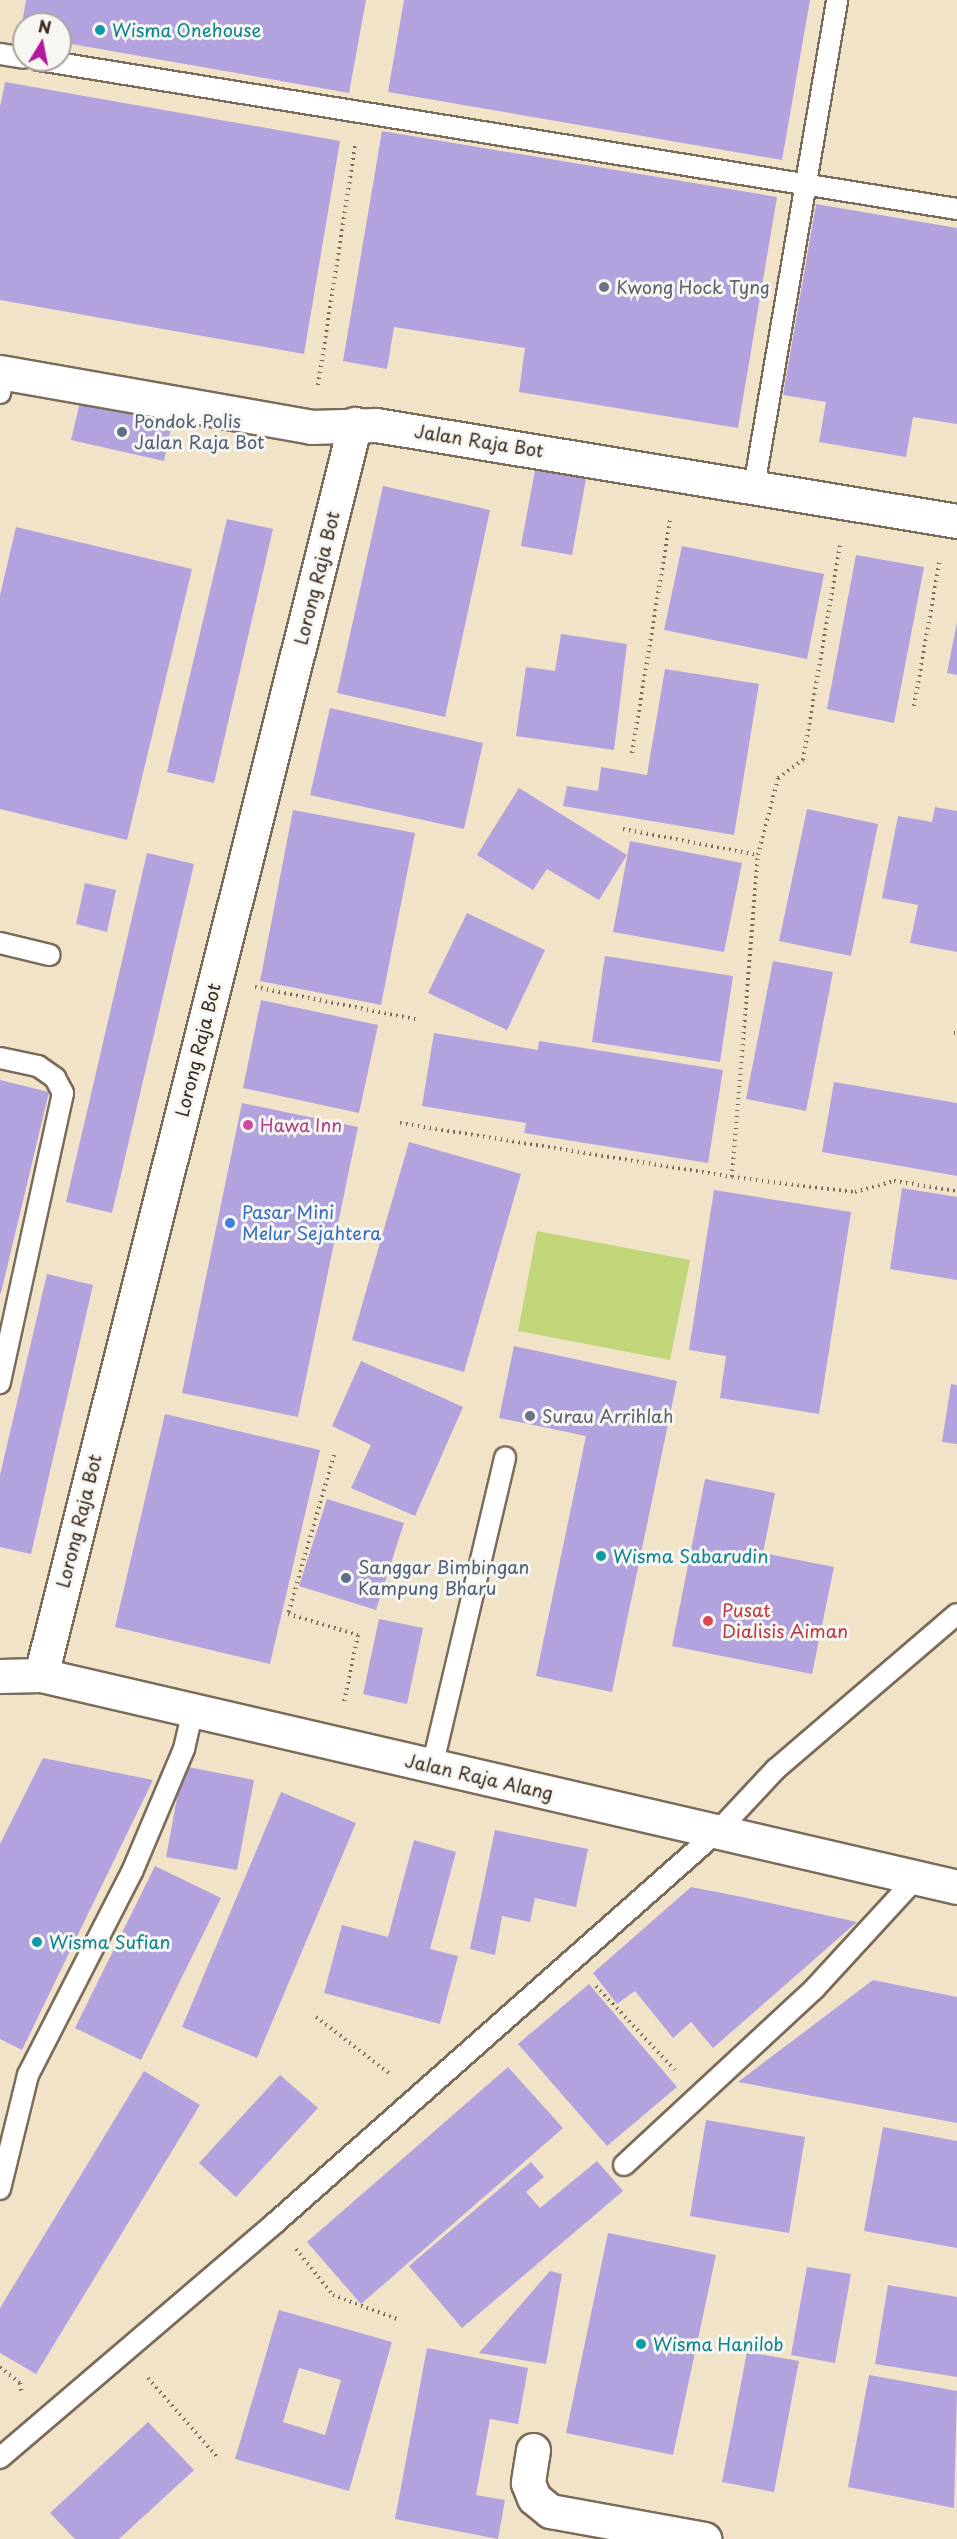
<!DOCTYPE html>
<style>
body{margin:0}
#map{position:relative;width:957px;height:2539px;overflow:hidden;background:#f1e3c8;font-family:"Playpen Sans",sans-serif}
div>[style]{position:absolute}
.green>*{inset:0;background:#c1d679}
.building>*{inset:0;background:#b2a3df}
.path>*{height:4px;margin-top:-2px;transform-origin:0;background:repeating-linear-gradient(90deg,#7b6b5a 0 1.5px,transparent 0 6px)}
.roads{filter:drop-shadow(2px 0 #7b6b5a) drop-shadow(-2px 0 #7b6b5a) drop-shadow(0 2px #7b6b5a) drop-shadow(0 -2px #7b6b5a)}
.lane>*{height:20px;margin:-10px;padding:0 10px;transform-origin:10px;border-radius:10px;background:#fff}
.street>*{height:33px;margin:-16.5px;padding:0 16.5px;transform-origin:16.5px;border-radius:16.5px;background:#fff}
.secondary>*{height:33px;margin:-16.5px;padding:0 16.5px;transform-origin:16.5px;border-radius:16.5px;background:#fff}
.dots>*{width:16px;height:16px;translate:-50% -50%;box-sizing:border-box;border:3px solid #f6f6f2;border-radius:50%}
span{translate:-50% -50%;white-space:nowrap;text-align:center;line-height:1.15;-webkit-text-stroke:6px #f6f6f2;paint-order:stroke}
.culture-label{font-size:18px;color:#0d838f}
.left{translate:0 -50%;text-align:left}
.worship-label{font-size:18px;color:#5b616d}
.service-label{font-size:18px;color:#4e5e75}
.street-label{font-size:18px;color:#3b2a1e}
.hotel-label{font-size:18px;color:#b23c85}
.shop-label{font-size:18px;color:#366cbe}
.health-label{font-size:18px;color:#be3a42}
.north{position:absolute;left:12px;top:12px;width:60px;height:60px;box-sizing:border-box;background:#f6f6f2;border:2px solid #aba49d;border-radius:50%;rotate:10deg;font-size:16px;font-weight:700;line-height:24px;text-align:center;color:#3b2a1e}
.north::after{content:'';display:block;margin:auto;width:21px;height:27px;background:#b5179e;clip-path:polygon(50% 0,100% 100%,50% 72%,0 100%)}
</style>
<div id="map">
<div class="green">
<div style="clip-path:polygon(537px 1231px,690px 1260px,670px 1360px,518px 1331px)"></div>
</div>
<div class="building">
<div style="clip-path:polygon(26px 0,366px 0,349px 93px,60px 42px,60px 24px,24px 24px,20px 35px)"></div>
<div style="clip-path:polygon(404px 0,810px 0,782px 160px,388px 92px)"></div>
<div style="clip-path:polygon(5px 82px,340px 141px,304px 354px,0 300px,0 107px)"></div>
<div style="clip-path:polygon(382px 131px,777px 197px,738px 428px,519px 392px,525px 348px,394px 327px,387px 369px,343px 361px)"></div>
<div style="clip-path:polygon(816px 204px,957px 228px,957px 424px,913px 417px,906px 457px,819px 442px,826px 402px,783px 395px)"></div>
<div style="clip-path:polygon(80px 402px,172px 423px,164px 461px,71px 440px)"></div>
<div style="clip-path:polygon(535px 470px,586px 479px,572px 555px,521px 546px)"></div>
<div style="clip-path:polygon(383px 486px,490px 510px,445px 717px,337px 693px)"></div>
<div style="clip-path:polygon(227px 519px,273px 529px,214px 783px,167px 772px)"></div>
<div style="clip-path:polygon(16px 527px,192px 569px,127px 840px,0 809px,0 595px)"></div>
<div style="clip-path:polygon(682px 546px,824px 574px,807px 659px,664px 630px)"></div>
<div style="clip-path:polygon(856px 555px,924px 567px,894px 723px,827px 709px)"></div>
<div style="clip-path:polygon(957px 622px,957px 675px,947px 673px)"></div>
<div style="clip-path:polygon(561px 634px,627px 644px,614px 750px,516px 736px,526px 667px,555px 671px)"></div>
<div style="clip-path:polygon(665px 669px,759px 684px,734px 835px,563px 806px,567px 786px,598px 791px,601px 767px,647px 775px)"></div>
<div style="clip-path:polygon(330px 708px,483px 743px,464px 829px,310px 795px)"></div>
<div style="clip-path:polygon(519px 788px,627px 855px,599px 900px,547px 869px,533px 890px,477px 855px)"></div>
<div style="clip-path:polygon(935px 807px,957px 811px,957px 952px,910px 943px,918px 905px,882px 898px,898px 816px,932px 822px)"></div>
<div style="clip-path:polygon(807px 809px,878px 824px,851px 956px,779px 941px)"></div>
<div style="clip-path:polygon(293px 810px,415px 833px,381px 1005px,260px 981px)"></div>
<div style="clip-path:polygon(630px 841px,742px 863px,724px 952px,613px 932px)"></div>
<div style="clip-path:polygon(147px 853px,194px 864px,112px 1213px,66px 1202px)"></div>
<div style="clip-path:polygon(85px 883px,116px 890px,107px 932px,76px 924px)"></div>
<div style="clip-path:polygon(467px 913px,545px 950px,507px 1030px,428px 993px)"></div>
<div style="clip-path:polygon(605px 956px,733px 976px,720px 1062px,592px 1042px)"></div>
<div style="clip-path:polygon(773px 961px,833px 972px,806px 1111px,746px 1099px)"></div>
<div style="clip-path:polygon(261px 1000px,378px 1025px,359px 1113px,243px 1088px)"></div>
<div style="clip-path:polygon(434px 1033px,538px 1050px,539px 1041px,723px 1070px,708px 1163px,524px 1133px,526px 1123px,422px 1106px)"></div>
<div style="clip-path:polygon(0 1080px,49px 1092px,1px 1293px,0 1293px)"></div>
<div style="clip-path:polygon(834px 1082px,957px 1103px,957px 1176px,822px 1152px)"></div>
<div style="clip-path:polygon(242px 1103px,358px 1127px,298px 1417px,182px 1393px)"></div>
<div style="clip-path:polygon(409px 1142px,521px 1174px,464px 1372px,352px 1340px)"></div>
<div style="clip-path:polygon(902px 1188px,957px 1197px,957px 1280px,890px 1269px)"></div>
<div style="clip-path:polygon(714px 1190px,851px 1212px,819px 1414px,720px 1398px,726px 1356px,689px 1350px)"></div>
<div style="clip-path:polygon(47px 1274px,93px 1285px,31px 1554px,0 1547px,0 1475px)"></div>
<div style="clip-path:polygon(514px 1346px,677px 1381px,612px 1692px,536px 1676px,586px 1436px,499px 1418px)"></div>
<div style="clip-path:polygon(361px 1361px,463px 1407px,415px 1516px,351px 1488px,371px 1445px,332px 1426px)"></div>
<div style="clip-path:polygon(951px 1384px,957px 1385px,957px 1444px,942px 1442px)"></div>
<div style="clip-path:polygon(165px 1414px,320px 1450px,270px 1664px,115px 1627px)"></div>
<div style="clip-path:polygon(705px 1479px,775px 1493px,763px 1553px,834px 1567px,812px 1674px,672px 1646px)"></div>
<div style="clip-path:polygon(327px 1499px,404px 1523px,376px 1610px,299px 1586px)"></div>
<div style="clip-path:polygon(379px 1619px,423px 1628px,407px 1704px,363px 1694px)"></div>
<div style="clip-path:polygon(43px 1758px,153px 1780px,22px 2050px,0 2039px,0 1844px)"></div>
<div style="clip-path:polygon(183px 1766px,254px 1780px,237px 1870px,166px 1857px)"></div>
<div style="clip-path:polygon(281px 1792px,356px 1823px,257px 2058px,182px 2027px)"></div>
<div style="clip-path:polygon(495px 1830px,588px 1849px,576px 1907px,535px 1898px,530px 1922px,502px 1916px,495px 1955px,470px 1949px)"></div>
<div style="clip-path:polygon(414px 1840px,456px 1852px,430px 1949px,458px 1956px,440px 2024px,324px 1993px,342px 1925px,388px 1937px)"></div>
<div style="clip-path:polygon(155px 1866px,221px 1898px,141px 2060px,75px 2028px)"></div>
<div style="clip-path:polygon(691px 1887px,742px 1897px,857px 1922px,713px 2048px,691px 2022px,673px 2038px,635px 1991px,617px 2004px,593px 1973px)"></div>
<div style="clip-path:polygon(873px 1980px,957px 1997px,957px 2123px,738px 2082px)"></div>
<div style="clip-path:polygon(589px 1984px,677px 2087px,607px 2146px,518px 2044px)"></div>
<div style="clip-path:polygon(508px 2067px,563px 2128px,361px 2304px,307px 2242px)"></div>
<div style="clip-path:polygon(144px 2071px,200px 2105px,36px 2374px,0 2353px,0 2308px)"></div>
<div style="clip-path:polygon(280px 2075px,318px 2108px,236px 2197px,199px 2163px)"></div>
<div style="clip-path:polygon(706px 2120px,805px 2137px,789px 2233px,690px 2216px)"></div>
<div style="clip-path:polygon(883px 2127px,957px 2141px,957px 2248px,864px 2231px)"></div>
<div style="clip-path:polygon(597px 2161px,623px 2191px,462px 2328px,409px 2266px,531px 2162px,544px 2177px,526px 2192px,540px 2208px)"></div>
<div style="clip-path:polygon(608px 2233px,716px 2255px,673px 2455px,566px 2433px)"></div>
<div style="clip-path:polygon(807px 2267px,851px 2274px,835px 2363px,791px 2355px)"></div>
<div style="clip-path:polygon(550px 2271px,562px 2274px,546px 2364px,479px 2353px)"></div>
<div style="clip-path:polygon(888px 2285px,957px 2297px,957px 2377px,875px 2364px)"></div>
<div style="clip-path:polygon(evenodd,279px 2310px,392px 2342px,349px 2491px,235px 2459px,279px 2310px,299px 2368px,341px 2380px,325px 2435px,283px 2422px,299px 2368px)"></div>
<div style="clip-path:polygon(427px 2348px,528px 2368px,518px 2424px,490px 2419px,476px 2495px,505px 2500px,498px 2539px,395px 2519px)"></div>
<div style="clip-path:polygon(747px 2352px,799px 2361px,774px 2492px,722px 2482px)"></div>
<div style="clip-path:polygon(869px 2375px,957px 2391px,954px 2508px,848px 2487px)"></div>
<div style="clip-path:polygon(148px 2422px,194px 2470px,119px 2539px,75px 2539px,50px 2513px)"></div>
</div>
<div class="path">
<div style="left:318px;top:385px;width:242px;rotate:-81.2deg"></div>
<div style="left:914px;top:706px;width:149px;rotate:-80deg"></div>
<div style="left:632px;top:753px;width:240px;rotate:-80.7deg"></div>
<div style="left:623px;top:829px;width:137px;rotate:10.9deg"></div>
<div style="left:758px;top:855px;width:80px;rotate:-75.4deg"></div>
<div style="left:778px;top:778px;width:31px;rotate:-36deg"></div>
<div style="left:803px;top:760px;width:218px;rotate:-80.2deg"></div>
<div style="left:255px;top:987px;width:166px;rotate:11.4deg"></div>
<div style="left:954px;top:1033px;width:3px"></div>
<div style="left:400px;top:1123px;width:336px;rotate:9.2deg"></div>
<div style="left:732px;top:1177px;width:323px;rotate:-85.4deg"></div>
<div style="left:732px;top:1177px;width:124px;rotate:7deg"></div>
<div style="left:855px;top:1192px;width:41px;rotate:-15.8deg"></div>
<div style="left:894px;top:1181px;width:64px;rotate:9deg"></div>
<div style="left:334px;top:1455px;width:166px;rotate:106.1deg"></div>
<div style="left:288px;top:1614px;width:73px;rotate:16.7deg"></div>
<div style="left:358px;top:1635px;width:68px;rotate:101.8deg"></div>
<div style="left:596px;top:1986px;width:115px;rotate:46.8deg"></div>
<div style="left:316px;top:2017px;width:93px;rotate:37.6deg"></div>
<div style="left:296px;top:2249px;width:59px;rotate:51.2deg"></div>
<div style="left:333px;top:2295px;width:68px;rotate:20.6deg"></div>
<div style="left:0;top:2367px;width:26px;rotate:39deg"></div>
<div style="left:20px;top:2383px;width:10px;rotate:79deg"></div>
<div style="left:148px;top:2378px;width:108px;rotate:48.8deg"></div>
</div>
<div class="roads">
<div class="lane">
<div style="left:0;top:54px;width:24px;rotate:9deg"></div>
<div style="left:39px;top:60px;width:930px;rotate:9.22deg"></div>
<div style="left:0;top:393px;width:20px;rotate:-79deg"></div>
<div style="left:754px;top:487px;width:494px;rotate:-80.3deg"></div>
<div style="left:0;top:943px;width:51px;rotate:13.5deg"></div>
<div style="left:0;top:1058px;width:39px;rotate:12deg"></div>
<div style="left:38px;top:1066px;width:21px;rotate:35deg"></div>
<div style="left:55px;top:1078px;width:17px;rotate:62deg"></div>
<div style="left:63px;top:1093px;width:297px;rotate:102.3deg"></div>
<div style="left:432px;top:1767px;width:318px;rotate:-76.7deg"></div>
<div style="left:624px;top:2165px;width:260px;rotate:-42.8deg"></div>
<div style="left:815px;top:1988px;width:149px;rotate:-47.4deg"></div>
<div style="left:0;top:2189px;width:117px;rotate:-76.2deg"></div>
<div style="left:28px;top:2075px;width:228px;rotate:-62.9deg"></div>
<div style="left:132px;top:1872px;width:134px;rotate:-67.1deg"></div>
<div style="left:184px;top:1749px;width:39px;rotate:-77deg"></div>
<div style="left:0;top:2458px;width:362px;rotate:-40.5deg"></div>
<div style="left:275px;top:2223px;width:590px;rotate:-41.5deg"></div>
<div style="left:717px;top:1832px;width:86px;rotate:-46.9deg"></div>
<div style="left:776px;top:1769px;width:238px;rotate:-40.6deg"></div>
</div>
<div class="street">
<div style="left:0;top:372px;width:316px;rotate:10deg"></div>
<div style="left:311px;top:427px;width:65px;rotate:-1.8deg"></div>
<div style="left:376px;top:425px;width:589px;rotate:9.38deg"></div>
<div style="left:41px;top:1675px;width:1290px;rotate:-75.91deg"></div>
<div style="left:533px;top:2450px;width:33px;rotate:99deg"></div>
<div style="left:528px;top:2483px;width:16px;rotate:68deg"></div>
<div style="left:534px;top:2498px;width:21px;rotate:39deg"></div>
<div style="left:550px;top:2511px;width:157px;rotate:10.3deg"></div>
</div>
<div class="secondary">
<div style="left:0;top:1676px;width:41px;rotate:-1.4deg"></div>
<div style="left:41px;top:1675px;width:940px;rotate:13.03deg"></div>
</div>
</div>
<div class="dots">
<div style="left:100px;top:30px;background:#0f9aa8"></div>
<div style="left:604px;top:287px;background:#6b7280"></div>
<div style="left:122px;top:432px;background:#5c6f8a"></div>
<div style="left:248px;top:1125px;background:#d1479c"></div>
<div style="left:230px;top:1223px;background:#3f7fe0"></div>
<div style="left:530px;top:1416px;background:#6b7280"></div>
<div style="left:601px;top:1556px;background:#0f9aa8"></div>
<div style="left:346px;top:1578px;background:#5c6f8a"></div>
<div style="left:708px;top:1621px;background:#e0444e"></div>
<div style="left:37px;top:1942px;background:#0f9aa8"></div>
<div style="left:641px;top:2344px;background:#0f9aa8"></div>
</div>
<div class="culture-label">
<span class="left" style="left:112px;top:30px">Wisma Onehouse</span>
<span class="left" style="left:613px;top:1556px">Wisma Sabarudin</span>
<span class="left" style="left:49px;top:1942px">Wisma Sufian</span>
<span class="left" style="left:653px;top:2344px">Wisma Hanilob</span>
</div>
<div class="worship-label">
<span class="left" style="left:616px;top:287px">Kwong Hock Tyng</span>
<span class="left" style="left:542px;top:1416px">Surau Arrihlah</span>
</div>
<div class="service-label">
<span class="left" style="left:134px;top:432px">Pondok Polis<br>Jalan Raja Bot</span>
<span class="left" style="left:358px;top:1578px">Sanggar Bimbingan<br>Kampung Bharu</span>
</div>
<div class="street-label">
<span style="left:479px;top:441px;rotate:9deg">Jalan Raja Bot</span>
<span style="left:317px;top:578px;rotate:-76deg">Lorong Raja Bot</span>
<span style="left:198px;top:1050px;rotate:-76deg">Lorong Raja Bot</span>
<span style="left:79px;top:1521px;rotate:-76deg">Lorong Raja Bot</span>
<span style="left:479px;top:1777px;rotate:13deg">Jalan Raja Alang</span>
</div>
<div class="hotel-label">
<span class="left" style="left:260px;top:1125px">Hawa Inn</span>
</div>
<div class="shop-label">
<span class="left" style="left:242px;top:1223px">Pasar Mini<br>Melur Sejahtera</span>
</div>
<div class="health-label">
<span class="left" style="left:722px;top:1621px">Pusat<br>Dialisis Aiman</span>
</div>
<div class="north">N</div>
</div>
